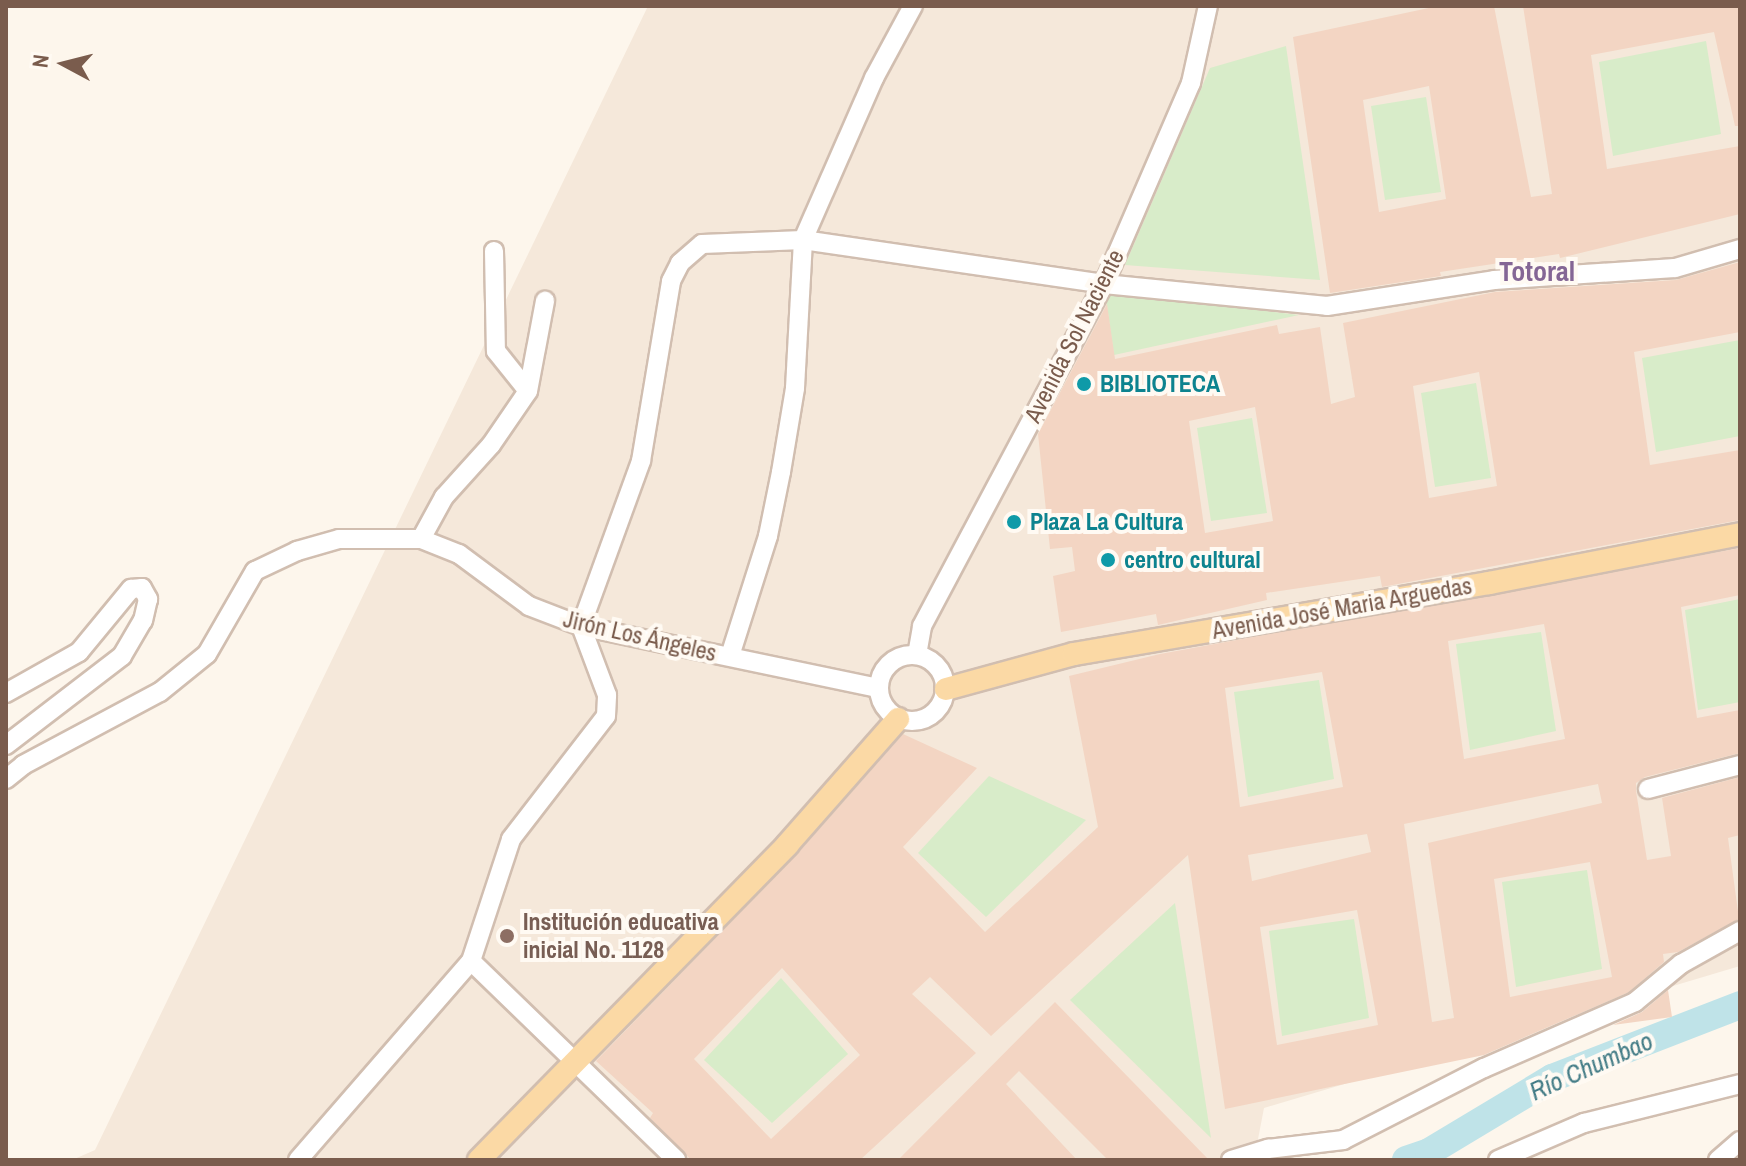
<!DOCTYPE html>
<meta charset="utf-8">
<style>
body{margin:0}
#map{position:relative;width:1746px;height:1166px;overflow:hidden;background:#fdf6ec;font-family:"Archivo Narrow",sans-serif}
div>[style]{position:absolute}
.residential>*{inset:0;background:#f5e8da}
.green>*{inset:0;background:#d8ecc9}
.river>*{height:28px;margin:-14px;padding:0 14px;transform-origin:14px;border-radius:14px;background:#bfe3e8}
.building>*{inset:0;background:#f3d5c3}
.roads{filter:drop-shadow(2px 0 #d1beb0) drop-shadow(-2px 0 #d1beb0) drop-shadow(0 2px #d1beb0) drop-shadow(0 -2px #d1beb0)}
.minor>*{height:18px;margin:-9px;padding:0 9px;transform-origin:9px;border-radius:9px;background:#fff}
.minor>.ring{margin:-9px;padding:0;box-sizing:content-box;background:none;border:18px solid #fff;border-radius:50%}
.major>*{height:22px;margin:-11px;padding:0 11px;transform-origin:11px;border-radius:11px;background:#fbd9a5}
.dots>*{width:22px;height:22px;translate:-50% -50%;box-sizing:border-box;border:4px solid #fffaf3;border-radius:50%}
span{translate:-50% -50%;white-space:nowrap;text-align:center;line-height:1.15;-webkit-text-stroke:8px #fffaf3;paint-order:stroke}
.street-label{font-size:24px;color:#7a5c4d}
.culture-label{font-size:24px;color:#0d838f;font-weight:700}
.left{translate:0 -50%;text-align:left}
.education-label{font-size:24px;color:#785e54;font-weight:700}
.water-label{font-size:26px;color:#437c86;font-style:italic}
.quarter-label{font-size:28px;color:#846695;font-weight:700}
.frame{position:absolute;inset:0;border:8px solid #7a5c4d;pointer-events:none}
.north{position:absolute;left:24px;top:24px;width:80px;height:80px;-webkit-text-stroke:6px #fffaf3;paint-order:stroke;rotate:277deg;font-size:22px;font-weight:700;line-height:32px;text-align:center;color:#7a5c4d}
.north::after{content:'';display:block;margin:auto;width:28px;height:36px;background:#7a5c4d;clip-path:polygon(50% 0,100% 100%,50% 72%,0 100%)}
</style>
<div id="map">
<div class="residential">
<div style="clip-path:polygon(648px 6px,1740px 6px,1740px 966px,1264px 1108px,1254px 1160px,72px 1160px,95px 1150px)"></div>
</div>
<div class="green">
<div style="clip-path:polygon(1706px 41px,1721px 134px,1613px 156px,1599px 62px)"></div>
<div style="clip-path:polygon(1286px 46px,1320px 280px,1125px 265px,1210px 68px)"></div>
<div style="clip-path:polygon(1426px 97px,1441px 192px,1385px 200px,1371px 106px)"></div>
<div style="clip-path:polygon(1105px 292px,1299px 315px,1114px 355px)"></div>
<div style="clip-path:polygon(1740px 340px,1740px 436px,1656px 452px,1642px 358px)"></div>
<div style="clip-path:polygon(1476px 383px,1491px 478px,1435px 487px,1421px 393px)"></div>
<div style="clip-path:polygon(1252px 418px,1267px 513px,1211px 521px,1197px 428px)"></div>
<div style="clip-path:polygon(1740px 599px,1740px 702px,1698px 710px,1685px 610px)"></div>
<div style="clip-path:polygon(1541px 632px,1556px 731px,1470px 750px,1456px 644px)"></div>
<div style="clip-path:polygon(1319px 680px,1334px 779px,1248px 797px,1234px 692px)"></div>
<div style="clip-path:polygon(989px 776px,1086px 820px,986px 917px,918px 853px)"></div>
<div style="clip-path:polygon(1587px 870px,1602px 969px,1516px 987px,1502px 882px)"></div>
<div style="clip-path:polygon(1175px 903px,1211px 1138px,1070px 1000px)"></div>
<div style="clip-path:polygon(1354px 919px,1369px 1018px,1282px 1036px,1269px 931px)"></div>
<div style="clip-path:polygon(781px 978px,848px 1054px,772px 1123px,704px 1060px)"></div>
</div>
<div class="river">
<div style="left:1406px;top:1160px;width:24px;rotate:-19deg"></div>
<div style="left:1429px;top:1152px;width:144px;rotate:-31deg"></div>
<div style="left:1552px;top:1078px;width:202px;rotate:-21.2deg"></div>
</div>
<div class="building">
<div style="clip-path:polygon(evenodd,1438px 6px,1494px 6px,1531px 197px,1552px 194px,1523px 6px,1740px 6px,1740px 126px,1735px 126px,1714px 32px,1591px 55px,1607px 169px,1740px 146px,1740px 214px,1560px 258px,1559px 254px,1440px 272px,1441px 276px,1330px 293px,1293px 37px,1438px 6px,1429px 86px,1446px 199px,1379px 212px,1363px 100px,1429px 86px)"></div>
<div style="clip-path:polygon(evenodd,1740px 262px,1740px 332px,1634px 352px,1650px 465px,1740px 450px,1740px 520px,1382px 587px,1380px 576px,1266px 593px,1267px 600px,1158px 625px,1156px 614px,1061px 632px,1053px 576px,1075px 571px,1072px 547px,1050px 549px,1038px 434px,1107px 304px,1115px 359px,1277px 325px,1279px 334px,1320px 327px,1331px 404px,1355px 397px,1343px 323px,1495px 292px,1676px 280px,1740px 262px,1479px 372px,1497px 486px,1429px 498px,1413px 386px,1479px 372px,1740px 262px,1255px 407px,1273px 521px,1205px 533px,1189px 421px,1255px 407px)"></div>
<div style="clip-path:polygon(evenodd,1740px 548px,1740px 595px,1681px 607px,1697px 718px,1740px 710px,1740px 753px,1645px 777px,1636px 783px,1636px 791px,1647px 860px,1671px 856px,1662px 798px,1740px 777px,1740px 835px,1728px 838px,1739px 919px,1678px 952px,1663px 954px,1664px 962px,1629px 992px,1484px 1055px,1225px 1109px,1188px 855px,991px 1036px,930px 977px,912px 994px,976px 1053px,860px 1160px,691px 1160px,650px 1118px,653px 1113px,596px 1061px,797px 854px,903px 734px,977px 768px,903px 847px,985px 932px,1098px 827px,1069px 676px,1160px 654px,1740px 548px,1544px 624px,1565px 739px,1464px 759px,1448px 641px,1544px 624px,1740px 548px,1322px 672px,1343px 787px,1240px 807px,1225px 688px,1322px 672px,1740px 548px,1598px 784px,1602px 803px,1428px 843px,1454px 1018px,1432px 1022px,1404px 824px,1598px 784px,1740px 548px,1367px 834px,1371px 852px,1252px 881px,1248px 855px,1367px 834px,1740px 548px,1590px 862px,1612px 977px,1510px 997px,1494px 879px,1590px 862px,1740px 548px,1357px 910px,1378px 1025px,1277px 1045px,1260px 927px,1357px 910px,1740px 548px,782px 968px,860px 1055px,771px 1139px,694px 1059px,782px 968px)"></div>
<div style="clip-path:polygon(1668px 990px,1672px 1017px,1613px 1025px,1642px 1012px)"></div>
<div style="clip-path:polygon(1055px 1002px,1209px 1160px,1108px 1160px,1019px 1071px,1006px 1084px,1077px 1160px,898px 1160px)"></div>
</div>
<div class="roads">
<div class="minor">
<div style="left:494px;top:251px;width:100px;rotate:88.9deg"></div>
<div style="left:496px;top:351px;width:51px;rotate:51.3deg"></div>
<div style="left:421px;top:539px;width:48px;rotate:-61.3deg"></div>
<div style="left:444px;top:497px;width:70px;rotate:-47.9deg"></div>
<div style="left:491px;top:445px;width:65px;rotate:-55.6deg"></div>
<div style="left:528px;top:391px;width:92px;rotate:-79.3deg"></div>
<div class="ring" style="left:879px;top:655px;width:48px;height:48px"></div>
<div style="left:917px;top:655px;width:29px;rotate:-80deg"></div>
<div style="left:922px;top:626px;width:387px;rotate:-62deg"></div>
<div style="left:1104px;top:284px;width:219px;rotate:-66.6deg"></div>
<div style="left:1191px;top:83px;width:79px;rotate:-77.6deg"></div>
<div style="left:730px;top:656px;width:126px;rotate:-72.4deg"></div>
<div style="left:768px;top:536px;width:65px;rotate:-78.5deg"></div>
<div style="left:781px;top:472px;width:85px;rotate:-80.5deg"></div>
<div style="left:795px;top:388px;width:148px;rotate:-86.9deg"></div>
<div style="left:803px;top:240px;width:177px;rotate:-66.3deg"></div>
<div style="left:874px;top:78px;width:82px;rotate:-61.6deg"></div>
<div style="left:6px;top:693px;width:84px;rotate:-29.3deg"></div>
<div style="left:79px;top:652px;width:82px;rotate:-50.5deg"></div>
<div style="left:131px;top:589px;width:11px;rotate:-5deg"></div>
<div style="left:142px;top:588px;width:13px;rotate:61deg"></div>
<div style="left:148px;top:599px;width:22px;rotate:103deg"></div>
<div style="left:143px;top:620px;width:42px;rotate:120.3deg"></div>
<div style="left:122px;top:656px;width:146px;rotate:142.5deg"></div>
<div style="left:6px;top:779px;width:22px;rotate:-39deg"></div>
<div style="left:23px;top:765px;width:155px;rotate:-28.1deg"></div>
<div style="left:160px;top:692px;width:60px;rotate:-39deg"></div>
<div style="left:207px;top:654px;width:96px;rotate:-60deg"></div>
<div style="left:255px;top:571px;width:47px;rotate:-25.5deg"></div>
<div style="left:297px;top:551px;width:44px;rotate:-15.9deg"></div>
<div style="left:339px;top:539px;width:82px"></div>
<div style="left:421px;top:539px;width:41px;rotate:21.5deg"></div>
<div style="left:459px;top:554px;width:87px;rotate:36.6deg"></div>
<div style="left:529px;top:606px;width:56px;rotate:21deg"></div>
<div style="left:581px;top:626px;width:304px;rotate:11.8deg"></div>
<div style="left:1648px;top:789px;width:95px;rotate:-14.6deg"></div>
<div style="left:471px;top:961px;width:286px;rotate:44.1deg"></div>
<div style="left:298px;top:1160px;width:264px;rotate:-49deg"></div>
<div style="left:471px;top:961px;width:128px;rotate:-71.8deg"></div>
<div style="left:511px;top:839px;width:155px;rotate:-52.3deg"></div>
<div style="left:606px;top:716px;width:21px;rotate:-87deg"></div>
<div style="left:607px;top:695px;width:74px;rotate:-110.6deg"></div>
<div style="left:581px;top:626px;width:176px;rotate:-70deg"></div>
<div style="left:641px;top:461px;width:182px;rotate:-80.5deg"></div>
<div style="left:671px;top:281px;width:20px;rotate:-63deg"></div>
<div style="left:680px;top:263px;width:29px;rotate:-41deg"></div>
<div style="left:702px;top:244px;width:101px;rotate:-2.3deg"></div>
<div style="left:803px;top:240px;width:304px;rotate:8.3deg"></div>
<div style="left:1104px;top:284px;width:224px;rotate:5.6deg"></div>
<div style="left:1327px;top:306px;width:169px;rotate:-8.8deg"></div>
<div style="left:1494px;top:280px;width:181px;rotate:-3.8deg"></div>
<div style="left:1675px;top:268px;width:68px;rotate:-16.3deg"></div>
<div style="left:1231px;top:1160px;width:39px;rotate:-17deg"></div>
<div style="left:1268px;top:1149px;width:76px;rotate:-6.8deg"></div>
<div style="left:1343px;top:1140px;width:158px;rotate:-27.1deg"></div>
<div style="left:1484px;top:1068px;width:165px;rotate:-23.6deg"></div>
<div style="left:1635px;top:1002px;width:60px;rotate:-39.6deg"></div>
<div style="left:1681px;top:964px;width:68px;rotate:-29.2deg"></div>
<div style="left:1498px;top:1160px;width:94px;rotate:-23.3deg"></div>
<div style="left:1584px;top:1123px;width:161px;rotate:-14deg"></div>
<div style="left:1718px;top:1160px;width:29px;rotate:-41deg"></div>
</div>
<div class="major">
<div style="left:946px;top:689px;width:133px;rotate:-15.3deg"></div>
<div style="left:1074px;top:654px;width:421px;rotate:-9.7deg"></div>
<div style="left:1489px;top:583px;width:256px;rotate:-11deg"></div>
<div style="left:479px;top:1160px;width:441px;rotate:-45.6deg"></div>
<div style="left:787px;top:845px;width:168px;rotate:-48.6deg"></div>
</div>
</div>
<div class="dots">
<div style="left:1084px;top:384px;background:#0f9aa8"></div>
<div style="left:1014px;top:522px;background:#0f9aa8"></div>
<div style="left:1108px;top:560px;background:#0f9aa8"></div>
<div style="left:507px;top:936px;background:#8d6e63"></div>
</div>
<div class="street-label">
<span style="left:1074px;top:336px;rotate:-63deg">Avenida Sol Naciente</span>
<span style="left:1342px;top:608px;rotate:-10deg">Avenida José Maria Arguedas</span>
<span style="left:640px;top:636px;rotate:13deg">Jirón Los Ángeles</span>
</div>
<div class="culture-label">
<span class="left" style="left:1100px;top:384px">BIBLIOTECA</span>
<span class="left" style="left:1030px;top:522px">Plaza La Cultura</span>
<span class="left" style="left:1124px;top:560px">centro cultural</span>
</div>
<div class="education-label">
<span class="left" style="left:523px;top:936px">Institución educativa<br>inicial No. 1128</span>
</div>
<div class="water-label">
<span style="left:1591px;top:1066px;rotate:-24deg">Río Chumbao</span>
</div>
<div class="quarter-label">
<span style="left:1537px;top:271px">Totoral</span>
</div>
<div class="frame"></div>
<div class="north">N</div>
</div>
